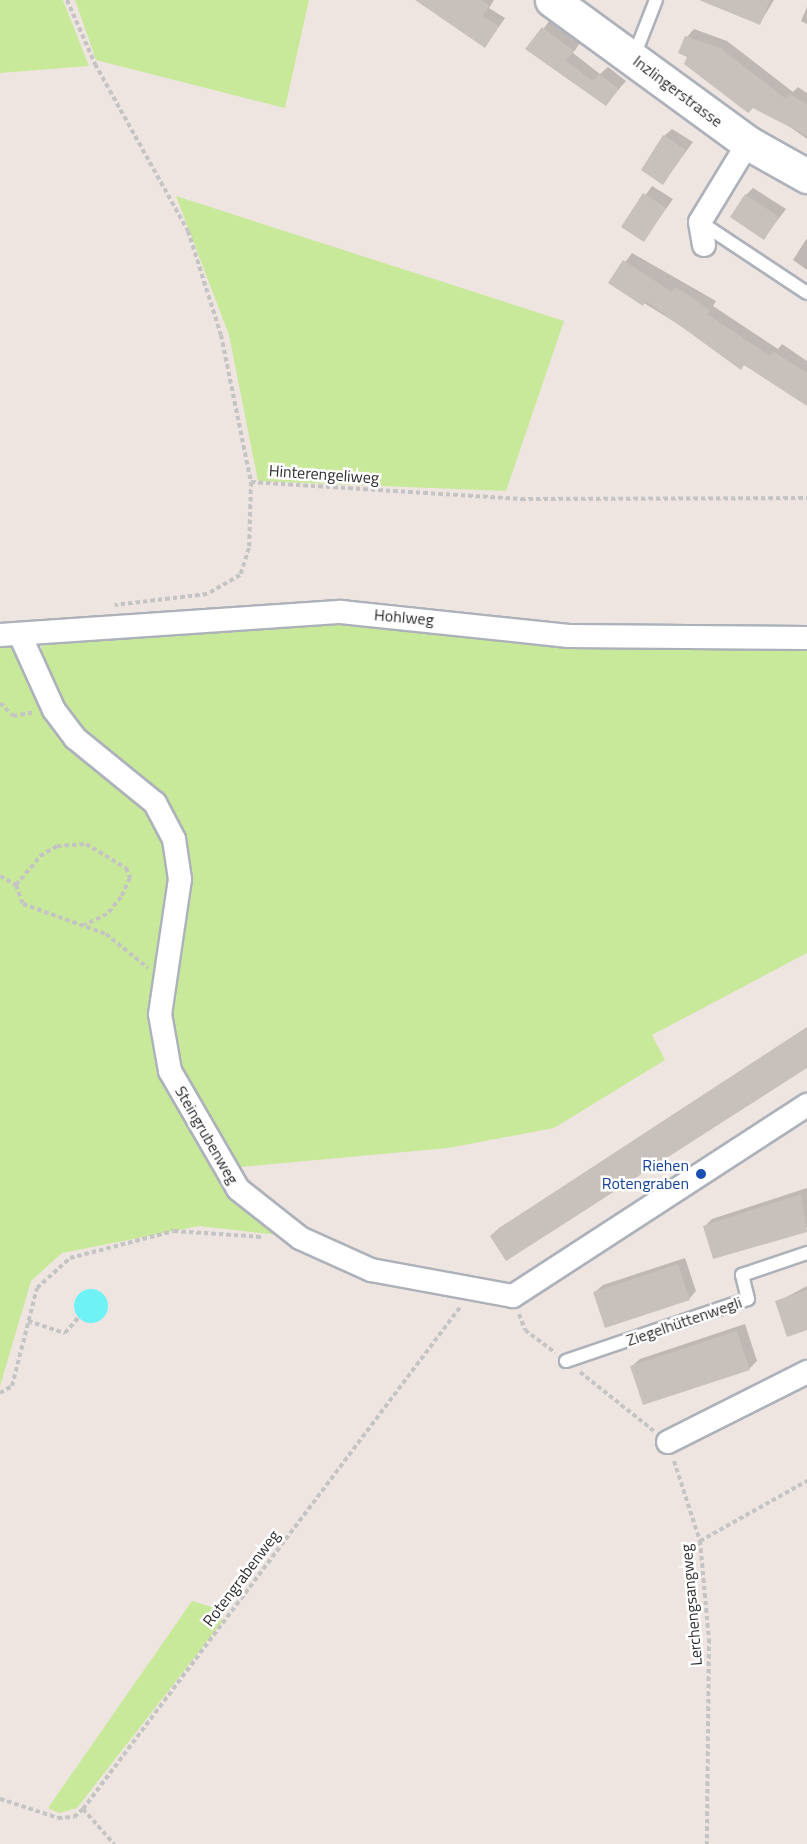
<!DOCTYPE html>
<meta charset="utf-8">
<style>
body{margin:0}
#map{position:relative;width:807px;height:1844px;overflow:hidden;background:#efe5e0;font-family:"Titillium Web",sans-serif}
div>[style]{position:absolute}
.green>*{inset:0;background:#c8e89a}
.water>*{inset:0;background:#6ff2f5}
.round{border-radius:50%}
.shadow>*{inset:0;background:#0003}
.building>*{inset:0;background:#c8c0bb}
.path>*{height:4px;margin-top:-2px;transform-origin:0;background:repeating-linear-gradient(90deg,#c4c4c4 0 4.5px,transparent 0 7.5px)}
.roads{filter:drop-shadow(2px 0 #adb2ba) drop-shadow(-2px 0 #adb2ba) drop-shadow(0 2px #adb2ba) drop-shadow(0 -2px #adb2ba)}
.lane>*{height:12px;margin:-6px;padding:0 6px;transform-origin:6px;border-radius:6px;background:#fff}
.street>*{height:22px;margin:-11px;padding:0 11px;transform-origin:11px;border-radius:11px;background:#fff}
.secondary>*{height:33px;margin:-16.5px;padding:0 16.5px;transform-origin:16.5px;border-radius:16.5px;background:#fff}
.dots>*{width:16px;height:16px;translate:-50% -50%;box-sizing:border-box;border:3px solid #fff;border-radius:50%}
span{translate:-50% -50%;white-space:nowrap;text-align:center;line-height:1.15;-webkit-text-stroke:5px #fff;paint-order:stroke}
.street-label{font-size:16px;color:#2d2d2d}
.transit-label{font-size:16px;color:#164399}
.right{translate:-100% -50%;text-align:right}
</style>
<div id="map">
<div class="green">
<div style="clip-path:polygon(0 0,63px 0,89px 66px,0 73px)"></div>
<div style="clip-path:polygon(75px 0,309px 0,285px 108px,96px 60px)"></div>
<div style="clip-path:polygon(176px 196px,564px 321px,506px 491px,258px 481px,229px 335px)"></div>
<div style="clip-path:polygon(340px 619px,807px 641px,807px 953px,652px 1035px,665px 1060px,554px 1128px,448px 1148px,230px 1168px,180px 1074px,169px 1030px,180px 838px,69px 721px,41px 672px,42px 645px)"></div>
<div style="clip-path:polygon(0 641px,10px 641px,168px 837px,169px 1079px,286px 1236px,199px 1226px,62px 1253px,31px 1281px,0 1386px)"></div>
<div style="clip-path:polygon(192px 1601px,222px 1610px,222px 1622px,77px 1808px,59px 1813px,48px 1808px)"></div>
</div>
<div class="water">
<div class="round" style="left:74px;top:1289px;width:34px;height:34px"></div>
</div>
<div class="shadow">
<div style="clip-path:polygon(424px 0,494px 0,489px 8px,505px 18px,485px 47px)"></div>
<div style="clip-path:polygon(704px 0,774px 0,760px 23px)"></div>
<div style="clip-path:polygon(807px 7px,807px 24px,801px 21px)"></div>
<div style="clip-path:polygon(550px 20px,580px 43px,573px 53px,600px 74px,608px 67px,626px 81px,606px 104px,528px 49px)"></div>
<div style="clip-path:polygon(694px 29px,727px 41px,793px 92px,798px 87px,807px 93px,807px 139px,689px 56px,687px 37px)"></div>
<div style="clip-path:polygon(672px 129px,693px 142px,663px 183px,664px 136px)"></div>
<div style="clip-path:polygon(652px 186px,673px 199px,644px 240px,623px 227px)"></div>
<div style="clip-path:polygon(753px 188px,786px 209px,764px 238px,746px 195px)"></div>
<div style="clip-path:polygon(807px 238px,807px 270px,793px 260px)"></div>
<div style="clip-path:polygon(632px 253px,716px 301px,713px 306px,778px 349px,782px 344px,807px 361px,807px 404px,610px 282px)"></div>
<div style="clip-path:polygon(807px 1188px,807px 1227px,714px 1257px,704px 1227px,712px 1219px)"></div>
<div style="clip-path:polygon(685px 1258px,696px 1291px,689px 1299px,595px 1292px,603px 1285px)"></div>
<div style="clip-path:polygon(807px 1286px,807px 1329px,777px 1302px)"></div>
<div style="clip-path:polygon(745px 1324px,757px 1361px,749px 1369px,632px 1366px,640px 1359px)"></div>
</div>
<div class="building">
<div style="clip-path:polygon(415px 0,481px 0,489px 5px,483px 16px,499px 26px,485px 48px)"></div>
<div style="clip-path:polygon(699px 0,770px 0,760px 25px)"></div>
<div style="clip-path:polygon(542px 27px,574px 51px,566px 61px,593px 81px,599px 74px,619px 89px,606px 106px,525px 49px)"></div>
<div style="clip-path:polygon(685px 36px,720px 48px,786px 99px,789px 94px,807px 104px,807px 136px,753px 108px,748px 113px,684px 64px,687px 57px,678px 53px)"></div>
<div style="clip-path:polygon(663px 135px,686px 150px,663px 185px,641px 170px)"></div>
<div style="clip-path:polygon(643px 193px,666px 208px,644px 242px,621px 227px)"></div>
<div style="clip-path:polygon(745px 194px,779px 217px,764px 240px,730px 217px)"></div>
<div style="clip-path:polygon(623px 260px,672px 292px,675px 287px,693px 298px,710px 310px,707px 314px,770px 356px,773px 351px,807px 373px,807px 406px,744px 365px,741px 370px,646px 301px,643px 306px,608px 283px)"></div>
<div style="clip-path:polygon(807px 1027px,807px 1068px,506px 1261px,490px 1236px,499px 1228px)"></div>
<div style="clip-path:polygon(801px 1194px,807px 1232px,713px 1259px,703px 1226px)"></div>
<div style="clip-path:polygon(678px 1264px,690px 1300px,605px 1328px,593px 1292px)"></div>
<div style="clip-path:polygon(807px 1290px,807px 1330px,787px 1337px,775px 1301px)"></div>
<div style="clip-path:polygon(737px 1331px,750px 1370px,643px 1405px,630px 1366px)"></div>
</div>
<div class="path">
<div style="left:67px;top:0;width:70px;rotate:66.4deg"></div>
<div style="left:95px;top:64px;width:191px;rotate:60.9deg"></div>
<div style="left:188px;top:231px;width:109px;rotate:72.4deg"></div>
<div style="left:221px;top:335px;width:150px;rotate:78.5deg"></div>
<div style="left:251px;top:482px;width:66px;rotate:91.7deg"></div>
<div style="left:249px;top:548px;width:28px;rotate:108deg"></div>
<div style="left:240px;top:575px;width:38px;rotate:150deg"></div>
<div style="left:207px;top:594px;width:93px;rotate:173.2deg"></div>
<div style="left:251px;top:482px;width:271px;rotate:3.6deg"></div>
<div style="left:521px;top:499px;width:286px;rotate:-0.2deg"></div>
<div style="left:0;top:703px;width:18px;rotate:45deg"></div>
<div style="left:13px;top:716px;width:22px;rotate:-10deg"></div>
<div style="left:0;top:876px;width:18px;rotate:29deg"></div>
<div style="left:16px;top:885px;width:20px;rotate:70deg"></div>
<div style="left:23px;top:904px;width:88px;rotate:19.9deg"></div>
<div style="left:106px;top:934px;width:54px;rotate:39deg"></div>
<div style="left:16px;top:885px;width:38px;rotate:-50deg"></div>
<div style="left:40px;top:856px;width:20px;rotate:-30deg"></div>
<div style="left:57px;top:846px;width:29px;rotate:-4deg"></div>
<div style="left:86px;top:844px;width:47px;rotate:31deg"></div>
<div style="left:126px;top:868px;width:11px;rotate:68deg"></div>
<div style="left:130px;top:878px;width:21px;rotate:115deg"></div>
<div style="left:121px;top:897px;width:22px;rotate:129deg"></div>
<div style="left:107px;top:914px;width:25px;rotate:154deg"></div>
<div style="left:519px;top:1314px;width:17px;rotate:69deg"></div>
<div style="left:525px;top:1330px;width:38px;rotate:37deg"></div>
<div style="left:28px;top:1321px;width:39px;rotate:18deg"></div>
<div style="left:65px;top:1333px;width:21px;rotate:-49deg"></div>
<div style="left:580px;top:1372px;width:95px;rotate:38.6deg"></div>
<div style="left:0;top:1393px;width:14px;rotate:-30deg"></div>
<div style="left:12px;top:1386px;width:101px;rotate:-75.7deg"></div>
<div style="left:37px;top:1288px;width:45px;rotate:-42.3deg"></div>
<div style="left:70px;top:1258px;width:107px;rotate:-14.6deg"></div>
<div style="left:174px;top:1231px;width:89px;rotate:3.9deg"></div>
<div style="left:674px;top:1461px;width:84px;rotate:72deg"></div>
<div style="left:700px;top:1541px;width:98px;rotate:84.8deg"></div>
<div style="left:709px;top:1639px;width:205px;rotate:90.6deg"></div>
<div style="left:700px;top:1541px;width:123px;rotate:-29.3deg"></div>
<div style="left:0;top:1799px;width:61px;rotate:18.1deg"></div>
<div style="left:58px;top:1818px;width:16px;rotate:-4deg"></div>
<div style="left:74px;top:1817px;width:12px;rotate:-42deg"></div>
<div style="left:83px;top:1809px;width:629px;rotate:-53.08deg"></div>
<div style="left:83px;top:1809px;width:47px;rotate:48.5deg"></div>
</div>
<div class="roads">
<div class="lane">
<div style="left:634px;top:56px;width:60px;rotate:-68.6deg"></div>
<div style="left:700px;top:222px;width:128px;rotate:33.6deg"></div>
<div style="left:566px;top:1361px;width:192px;rotate:-18.8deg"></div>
<div style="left:748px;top:1299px;width:25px;rotate:-104deg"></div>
<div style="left:742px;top:1275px;width:69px;rotate:-18.7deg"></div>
</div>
<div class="street">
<div style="left:704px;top:245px;width:23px;rotate:-100deg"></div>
<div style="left:700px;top:222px;width:92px;rotate:-58.7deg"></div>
<div style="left:0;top:635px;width:342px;rotate:-3.9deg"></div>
<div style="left:341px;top:612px;width:229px;rotate:6deg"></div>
<div style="left:569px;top:636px;width:238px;rotate:0.5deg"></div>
<div style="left:20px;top:635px;width:82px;rotate:65.6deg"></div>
<div style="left:54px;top:710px;width:35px;rotate:53deg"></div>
<div style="left:75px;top:738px;width:103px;rotate:39.1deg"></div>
<div style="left:155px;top:803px;width:41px;rotate:62.2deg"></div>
<div style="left:174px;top:839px;width:40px;rotate:81.5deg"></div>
<div style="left:180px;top:879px;width:136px;rotate:98.4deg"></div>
<div style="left:160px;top:1014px;width:58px;rotate:80deg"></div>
<div style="left:170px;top:1071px;width:136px;rotate:60deg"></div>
<div style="left:238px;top:1189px;width:79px;rotate:38.3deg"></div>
<div style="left:300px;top:1238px;width:78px;rotate:24.3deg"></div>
<div style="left:371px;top:1270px;width:144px;rotate:10.4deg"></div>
<div style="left:513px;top:1296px;width:351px;rotate:-33deg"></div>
<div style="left:668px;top:1442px;width:156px;rotate:-26.7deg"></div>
</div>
<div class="secondary">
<div style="left:552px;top:0;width:243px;rotate:36.1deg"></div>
<div style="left:748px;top:143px;width:68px;rotate:29.2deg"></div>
</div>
</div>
<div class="dots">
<div style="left:701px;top:1174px;background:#1a4fb4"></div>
</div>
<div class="street-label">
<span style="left:678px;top:91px;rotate:37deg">Inzlingerstrasse</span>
<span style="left:324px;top:474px;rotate:4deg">Hinterengeliweg</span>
<span style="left:404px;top:617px;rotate:5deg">Hohlweg</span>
<span style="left:207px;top:1135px;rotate:60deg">Steingrubenweg</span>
<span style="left:684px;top:1321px;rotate:-19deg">Ziegelhüttenwegli</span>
<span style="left:241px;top:1578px;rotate:-53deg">Rotengrabenweg</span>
<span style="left:691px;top:1605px;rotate:-95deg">Lerchengsangweg</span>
</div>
<div class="transit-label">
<span class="right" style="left:689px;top:1174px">Riehen<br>Rotengraben</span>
</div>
</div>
